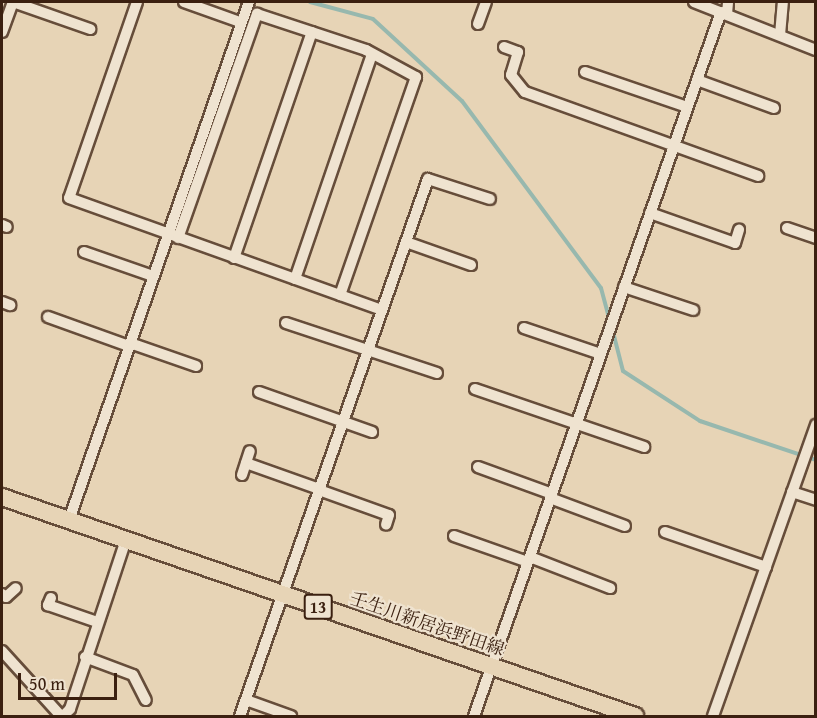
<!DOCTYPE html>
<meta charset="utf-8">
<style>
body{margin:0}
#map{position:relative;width:817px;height:718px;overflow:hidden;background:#e7d4b6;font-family:"Gentium Book Plus","Noto Serif JP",serif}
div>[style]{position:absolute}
.stream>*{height:4px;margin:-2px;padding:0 2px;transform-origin:2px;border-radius:2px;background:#97b8ae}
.roads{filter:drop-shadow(2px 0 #664d3a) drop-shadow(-2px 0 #664d3a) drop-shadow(0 2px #664d3a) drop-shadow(0 -2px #664d3a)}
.minor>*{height:10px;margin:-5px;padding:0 5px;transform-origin:5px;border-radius:5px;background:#efe3d0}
.primary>*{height:16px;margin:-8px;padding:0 8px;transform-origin:8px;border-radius:8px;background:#e7d4b6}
span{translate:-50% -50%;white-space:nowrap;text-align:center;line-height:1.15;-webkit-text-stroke:4.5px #efe3d0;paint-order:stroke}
.shield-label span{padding:2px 4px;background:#efe3d0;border:2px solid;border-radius:4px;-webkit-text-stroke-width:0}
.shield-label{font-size:16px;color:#3b2010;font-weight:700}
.street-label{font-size:18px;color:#3b2010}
.frame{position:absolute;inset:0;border:3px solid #3b2010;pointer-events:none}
.scale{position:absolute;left:18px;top:673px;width:99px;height:27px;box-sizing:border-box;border:3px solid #3b2010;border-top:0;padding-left:8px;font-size:18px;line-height:21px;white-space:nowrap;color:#3b2010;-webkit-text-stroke:4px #efe3d0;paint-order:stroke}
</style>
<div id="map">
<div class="stream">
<div style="left:310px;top:2px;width:65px;rotate:15.1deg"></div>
<div style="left:373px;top:19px;width:121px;rotate:42.7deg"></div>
<div style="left:462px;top:101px;width:233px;rotate:53.4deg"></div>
<div style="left:601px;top:288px;width:35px;rotate:75deg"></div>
<div style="left:613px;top:332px;width:40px;rotate:75.6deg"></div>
<div style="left:623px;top:371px;width:92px;rotate:33deg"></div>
<div style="left:700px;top:421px;width:122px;rotate:18.6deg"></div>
</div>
<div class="roads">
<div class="minor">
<div style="left:13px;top:2px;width:82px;rotate:19.3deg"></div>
<div style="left:137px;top:2px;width:207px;rotate:109.1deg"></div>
<div style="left:69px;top:198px;width:332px;rotate:19.7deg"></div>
<div style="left:184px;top:2px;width:59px;rotate:19.7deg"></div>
<div style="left:694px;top:2px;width:131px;rotate:21.5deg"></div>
<div style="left:727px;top:14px;width:12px;rotate:-85deg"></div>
<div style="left:478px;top:24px;width:23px;rotate:-70deg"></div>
<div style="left:2px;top:32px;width:32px;rotate:-70deg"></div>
<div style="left:780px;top:35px;width:33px;rotate:-85deg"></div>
<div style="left:504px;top:47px;width:15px;rotate:20deg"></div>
<div style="left:518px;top:52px;width:24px;rotate:107deg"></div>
<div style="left:511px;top:75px;width:22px;rotate:51deg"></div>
<div style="left:525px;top:92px;width:248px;rotate:19.8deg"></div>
<div style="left:585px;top:72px;width:108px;rotate:18.9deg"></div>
<div style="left:697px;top:80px;width:82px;rotate:20deg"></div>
<div style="left:650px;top:213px;width:90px;rotate:19.4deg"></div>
<div style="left:735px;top:243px;width:14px;rotate:-73deg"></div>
<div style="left:2px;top:225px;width:5px;rotate:22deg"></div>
<div style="left:787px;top:228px;width:31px;rotate:19deg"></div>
<div style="left:178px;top:238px;width:238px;rotate:-70.6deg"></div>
<div style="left:257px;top:14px;width:115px;rotate:18.3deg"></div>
<div style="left:366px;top:50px;width:57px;rotate:28.4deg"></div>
<div style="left:416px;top:77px;width:231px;rotate:109.2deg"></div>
<div style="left:406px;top:242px;width:69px;rotate:19.5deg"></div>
<div style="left:84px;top:252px;width:73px;rotate:19.2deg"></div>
<div style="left:234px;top:258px;width:239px;rotate:-71deg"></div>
<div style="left:295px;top:279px;width:238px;rotate:-71.1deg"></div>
<div style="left:624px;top:287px;width:73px;rotate:18.4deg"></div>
<div style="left:2px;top:302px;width:9px;rotate:21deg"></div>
<div style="left:48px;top:317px;width:86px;rotate:19.7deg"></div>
<div style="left:286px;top:323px;width:159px;rotate:18.3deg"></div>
<div style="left:524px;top:328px;width:81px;rotate:18.7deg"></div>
<div style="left:130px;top:343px;width:70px;rotate:19.2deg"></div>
<div style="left:475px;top:389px;width:179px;rotate:18.9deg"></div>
<div style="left:259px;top:392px;width:120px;rotate:19.5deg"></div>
<div style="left:246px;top:463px;width:77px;rotate:19.6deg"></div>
<div style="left:478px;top:467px;width:79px;rotate:20deg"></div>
<div style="left:242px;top:475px;width:25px;rotate:-72deg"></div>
<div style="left:319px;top:490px;width:74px;rotate:19.7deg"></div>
<div style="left:389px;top:515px;width:10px;rotate:107deg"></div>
<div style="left:792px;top:492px;width:25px;rotate:18deg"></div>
<div style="left:550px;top:498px;width:80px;rotate:20.5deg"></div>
<div style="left:69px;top:520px;width:548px;rotate:-70.84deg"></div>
<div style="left:665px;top:532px;width:107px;rotate:19.1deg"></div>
<div style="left:454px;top:536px;width:78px;rotate:19.4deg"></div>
<div style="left:530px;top:557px;width:86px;rotate:21.2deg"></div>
<div style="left:2px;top:594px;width:5px;rotate:37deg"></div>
<div style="left:6px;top:597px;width:13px;rotate:-42deg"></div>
<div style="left:51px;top:598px;width:8px;rotate:113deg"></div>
<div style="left:48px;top:605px;width:52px;rotate:19.1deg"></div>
<div style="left:2px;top:651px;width:88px;rotate:47.8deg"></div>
<div style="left:85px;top:657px;width:51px;rotate:20.6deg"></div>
<div style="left:133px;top:675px;width:28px;rotate:63deg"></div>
<div style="left:246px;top:700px;width:48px;rotate:19.6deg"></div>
<div style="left:63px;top:716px;width:10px;rotate:-45deg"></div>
<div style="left:70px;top:709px;width:178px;rotate:-71.7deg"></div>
<div style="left:240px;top:716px;width:569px;rotate:-70.71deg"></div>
<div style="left:428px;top:179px;width:65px;rotate:17.9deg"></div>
<div style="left:474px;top:716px;width:746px;rotate:-70.67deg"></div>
<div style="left:713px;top:716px;width:309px;rotate:-70.5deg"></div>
</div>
<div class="primary">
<div style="left:2px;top:497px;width:670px;rotate:19.08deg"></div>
</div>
</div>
<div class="shield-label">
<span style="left:318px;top:607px">13</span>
</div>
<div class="street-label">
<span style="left:427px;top:624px;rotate:19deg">壬生川新居浜野田線</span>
</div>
<div class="frame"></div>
<div class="scale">50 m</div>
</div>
